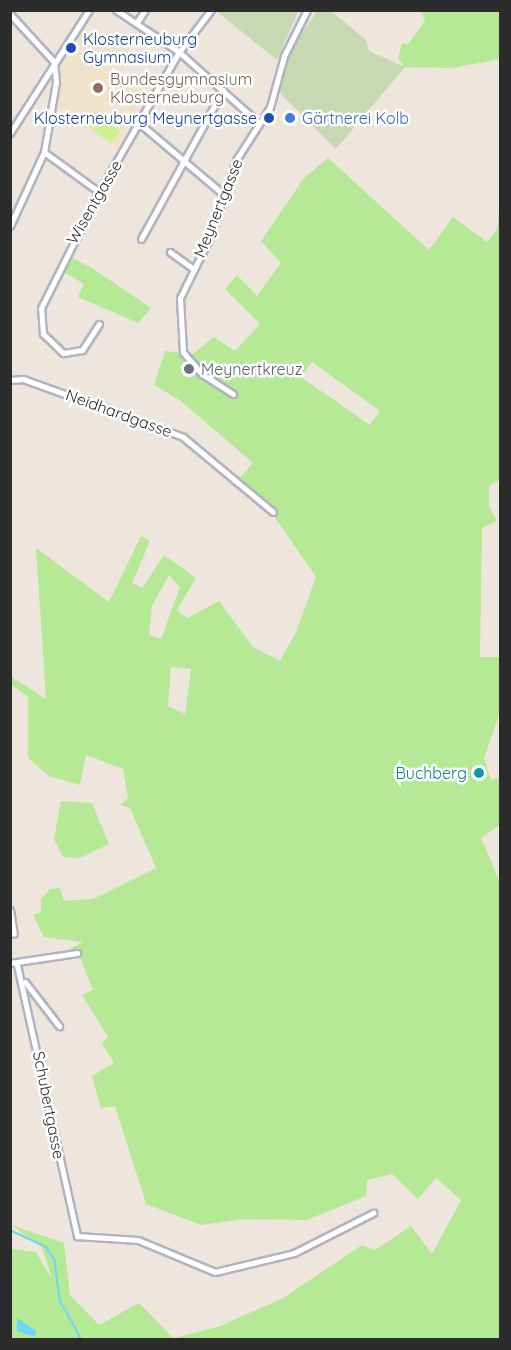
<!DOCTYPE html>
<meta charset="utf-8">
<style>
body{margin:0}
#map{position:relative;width:511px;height:1350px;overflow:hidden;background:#eee6dd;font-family:Quicksand,sans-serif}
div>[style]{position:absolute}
.education>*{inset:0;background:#f1e3cb}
.green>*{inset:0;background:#b5e995}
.cemetery>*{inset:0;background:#c7d9b3}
.pitch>*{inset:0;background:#cbf190}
.water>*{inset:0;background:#68d7f8}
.stream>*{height:1.5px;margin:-0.75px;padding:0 0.75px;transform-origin:0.75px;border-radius:0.75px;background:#68d7f8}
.roads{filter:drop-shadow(2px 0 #b1b4c0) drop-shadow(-2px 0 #b1b4c0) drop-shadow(0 2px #b1b4c0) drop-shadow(0 -2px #b1b4c0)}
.minor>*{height:5px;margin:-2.5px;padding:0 2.5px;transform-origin:2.5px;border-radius:2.5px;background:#fff}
.dots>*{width:16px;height:16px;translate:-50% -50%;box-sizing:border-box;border:3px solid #fff;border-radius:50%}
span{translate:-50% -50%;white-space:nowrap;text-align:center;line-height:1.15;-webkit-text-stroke:5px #fff;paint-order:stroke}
.transit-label{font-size:16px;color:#164399}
.left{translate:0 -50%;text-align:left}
.right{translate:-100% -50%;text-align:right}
.education-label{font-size:16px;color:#785e54}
.shop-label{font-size:16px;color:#366cbe}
.street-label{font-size:16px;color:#2c2c2c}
.worship-label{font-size:16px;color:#5b616d}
.culture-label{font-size:16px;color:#0d838f}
.frame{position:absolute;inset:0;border:12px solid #2c2c2c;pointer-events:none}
</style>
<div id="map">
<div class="education">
<div style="clip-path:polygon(84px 28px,103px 42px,111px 33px,134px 54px,121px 76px,149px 96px,118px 150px,58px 104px,60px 76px,55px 72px)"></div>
</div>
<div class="green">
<div style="clip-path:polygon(421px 11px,500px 11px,500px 59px,452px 68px,405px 67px,398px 58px,402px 43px,408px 44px,425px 21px)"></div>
<div style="clip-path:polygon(evenodd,328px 158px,429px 250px,453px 217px,487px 242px,497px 229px,500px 204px,500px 480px,489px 486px,489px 506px,497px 521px,482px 528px,480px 657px,500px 657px,500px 712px,484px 758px,491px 780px,500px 777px,500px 825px,481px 838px,500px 882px,500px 1339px,11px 1339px,11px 1249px,36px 1252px,52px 1279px,42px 1247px,11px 1225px,64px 1243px,70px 1295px,99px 1325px,139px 1303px,173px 1338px,218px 1327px,283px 1298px,362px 1245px,375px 1250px,411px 1226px,432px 1254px,461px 1200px,436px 1178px,418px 1199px,392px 1174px,367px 1180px,366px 1196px,307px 1220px,245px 1219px,201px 1225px,146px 1204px,115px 1106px,101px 1108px,92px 1076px,114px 1063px,102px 1044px,108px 1037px,82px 995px,93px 990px,79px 954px,66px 951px,83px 942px,44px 937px,33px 915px,41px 912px,41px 899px,50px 889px,60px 888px,64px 901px,93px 899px,156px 868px,130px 808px,120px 805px,128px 798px,123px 769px,86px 755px,80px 785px,49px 776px,28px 758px,28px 697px,12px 685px,10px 676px,46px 699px,36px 548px,109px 602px,141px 536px,150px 541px,132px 583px,142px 588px,164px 555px,196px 578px,177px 610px,187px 618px,219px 601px,253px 647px,280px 661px,297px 630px,316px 577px,274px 516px,239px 479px,253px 463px,181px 401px,154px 385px,165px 351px,193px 354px,214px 337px,235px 351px,260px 324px,225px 289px,237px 275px,257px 296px,281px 263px,261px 241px,304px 178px,328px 158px,312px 362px,380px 411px,370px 425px,301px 377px,312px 362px,328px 158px,169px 575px,180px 587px,161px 639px,149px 635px,152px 606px,169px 575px,328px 158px,171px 667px,191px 669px,185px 714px,168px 706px,171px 667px)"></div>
<div style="clip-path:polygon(68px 256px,92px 268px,151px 308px,138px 323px,78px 297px,84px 284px,62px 271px)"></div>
<div style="clip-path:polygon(61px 801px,92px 803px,109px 844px,80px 858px,63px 857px,54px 839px)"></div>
</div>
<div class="cemetery">
<div style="clip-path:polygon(216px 11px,297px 10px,298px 12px,277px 60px)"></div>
<div style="clip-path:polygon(317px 11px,331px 11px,366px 40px,369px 51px,405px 67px,336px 149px,277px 90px,286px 57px)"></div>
</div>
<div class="pitch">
<div style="clip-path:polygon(95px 111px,121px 131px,111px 144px,85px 124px)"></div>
</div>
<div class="water">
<div style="clip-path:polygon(17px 1318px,36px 1331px,35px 1337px,17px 1331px)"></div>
</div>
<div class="stream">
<div style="left:10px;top:1230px;width:40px;rotate:25deg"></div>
<div style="left:46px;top:1247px;width:16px;rotate:55deg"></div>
<div style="left:55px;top:1260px;width:40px;rotate:82.9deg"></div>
<div style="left:60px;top:1300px;width:46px;rotate:61.2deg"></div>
</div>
<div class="roads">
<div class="minor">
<div style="left:116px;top:10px;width:76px;rotate:33.7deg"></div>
<div style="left:179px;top:52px;width:107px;rotate:41.6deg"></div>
<div style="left:10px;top:14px;width:65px;rotate:47.5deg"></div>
<div style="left:54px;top:62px;width:20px;rotate:84deg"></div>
<div style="left:56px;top:82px;width:71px;rotate:99.7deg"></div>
<div style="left:44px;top:152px;width:81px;rotate:114.7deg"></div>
<div style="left:137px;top:22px;width:14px;rotate:-56deg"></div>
<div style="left:139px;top:123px;width:110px;rotate:40.2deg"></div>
<div style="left:10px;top:133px;width:146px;rotate:-57.3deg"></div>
<div style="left:44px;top:152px;width:68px;rotate:36deg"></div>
<div style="left:141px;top:239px;width:170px;rotate:-61.2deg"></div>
<div style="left:170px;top:252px;width:29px;rotate:36deg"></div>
<div style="left:99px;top:324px;width:31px;rotate:123deg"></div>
<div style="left:82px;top:350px;width:19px;rotate:171deg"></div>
<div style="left:63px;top:353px;width:28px;rotate:-136deg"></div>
<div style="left:43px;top:334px;width:26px;rotate:-94deg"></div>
<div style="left:41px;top:308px;width:130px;rotate:-63.4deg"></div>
<div style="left:99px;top:192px;width:161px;rotate:-60.3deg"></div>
<div style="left:179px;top:52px;width:53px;rotate:-52.7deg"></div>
<div style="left:10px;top:380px;width:13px;rotate:-4deg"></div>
<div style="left:23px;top:379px;width:170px;rotate:19.9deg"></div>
<div style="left:183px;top:437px;width:117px;rotate:39.8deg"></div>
<div style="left:233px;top:394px;width:37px;rotate:-147deg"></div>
<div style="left:202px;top:374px;width:29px;rotate:-131deg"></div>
<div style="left:183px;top:352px;width:54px;rotate:-93.2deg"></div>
<div style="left:180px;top:298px;width:68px;rotate:-63.8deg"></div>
<div style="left:210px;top:237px;width:81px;rotate:-71.3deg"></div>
<div style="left:236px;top:160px;width:63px;rotate:-57.3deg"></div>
<div style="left:270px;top:107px;width:53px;rotate:-74.6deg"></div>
<div style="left:284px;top:56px;width:51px;rotate:-63.4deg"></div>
<div style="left:10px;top:910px;width:24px;rotate:81deg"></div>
<div style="left:10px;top:963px;width:68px;rotate:-8.5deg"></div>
<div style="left:17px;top:965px;width:278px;rotate:77.5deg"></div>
<div style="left:77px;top:1236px;width:61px;rotate:3.8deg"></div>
<div style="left:138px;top:1240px;width:83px;rotate:22.6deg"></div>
<div style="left:215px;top:1272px;width:81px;rotate:-13.5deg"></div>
<div style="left:294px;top:1253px;width:89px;rotate:-26.9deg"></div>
<div style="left:25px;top:982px;width:56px;rotate:52.3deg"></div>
</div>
</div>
<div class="dots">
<div style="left:71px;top:48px;background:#1a4fb4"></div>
<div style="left:98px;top:88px;background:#8d6e63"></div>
<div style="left:269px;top:118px;background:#1a4fb4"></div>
<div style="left:290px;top:118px;background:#3f7fe0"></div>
<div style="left:189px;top:369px;background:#6b7280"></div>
<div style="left:479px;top:773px;background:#0f9aa8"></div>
</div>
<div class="transit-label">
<span class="left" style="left:83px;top:48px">Klosterneuburg<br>Gymnasium</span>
<span class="right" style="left:257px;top:118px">Klosterneuburg Meynertgasse</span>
</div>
<div class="education-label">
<span class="left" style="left:110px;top:88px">Bundesgymnasium<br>Klosterneuburg</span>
</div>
<div class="shop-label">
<span class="left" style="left:302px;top:118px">Gärtnerei Kolb</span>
</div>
<div class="street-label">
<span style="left:94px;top:202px;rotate:-60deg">Wisentgasse</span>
<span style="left:218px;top:208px;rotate:-68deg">Meynertgasse</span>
<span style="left:119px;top:413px;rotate:20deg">Neidhardgasse</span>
<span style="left:49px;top:1105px;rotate:79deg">Schubertgasse</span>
</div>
<div class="worship-label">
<span class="left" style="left:201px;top:369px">Meynertkreuz</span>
</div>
<div class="culture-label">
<span class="right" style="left:467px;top:773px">Buchberg</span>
</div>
<div class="frame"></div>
</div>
